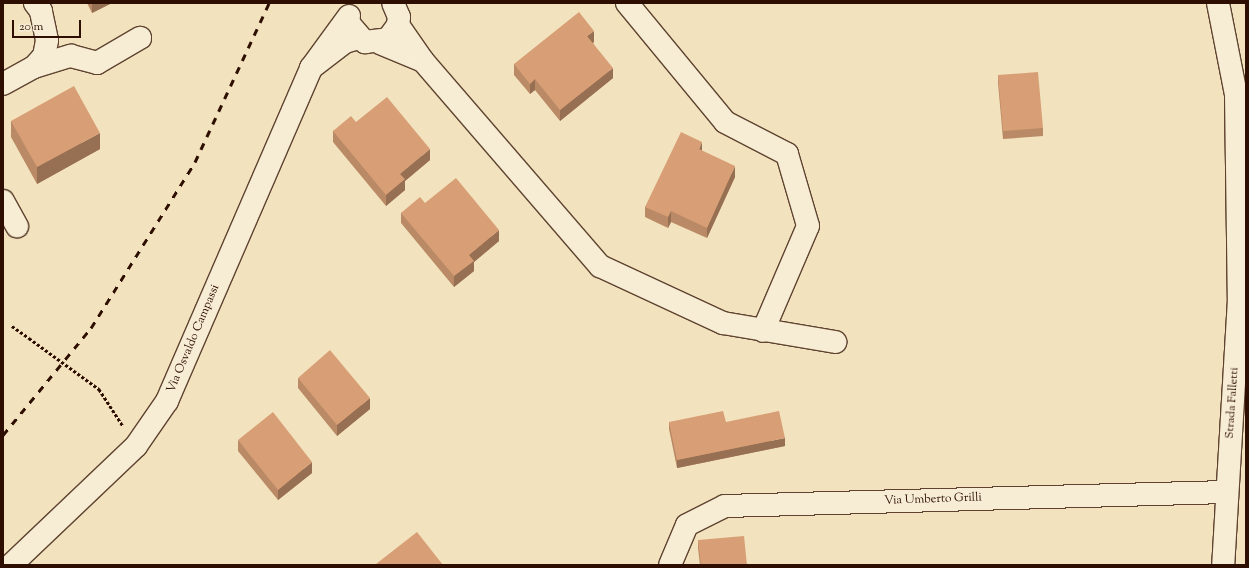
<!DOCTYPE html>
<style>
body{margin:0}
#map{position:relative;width:1249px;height:568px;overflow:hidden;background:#f2e3be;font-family:"Sorts Mill Goudy",serif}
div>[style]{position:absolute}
.path>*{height:2.5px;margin-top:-1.25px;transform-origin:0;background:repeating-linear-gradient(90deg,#2e0e00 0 3px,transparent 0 5px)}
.roads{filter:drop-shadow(1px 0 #5f4330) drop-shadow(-1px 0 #5f4330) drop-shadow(0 1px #5f4330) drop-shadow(0 -1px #5f4330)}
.street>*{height:22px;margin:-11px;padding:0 11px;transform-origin:11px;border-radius:11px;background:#f7edd5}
.rail>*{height:3px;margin-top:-1.5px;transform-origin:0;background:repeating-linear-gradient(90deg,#2e0e00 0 7px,transparent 0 14px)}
.path-bridge>*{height:2.5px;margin-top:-1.25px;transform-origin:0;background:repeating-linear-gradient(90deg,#2e0e00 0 3px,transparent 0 5px)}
.wall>*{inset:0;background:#ba8965}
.shaded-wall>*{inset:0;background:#976f53}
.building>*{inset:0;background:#d89f76}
span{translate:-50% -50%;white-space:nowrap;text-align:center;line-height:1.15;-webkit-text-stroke:4px #f7edd5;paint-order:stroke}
.street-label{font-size:12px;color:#2e0e00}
.frame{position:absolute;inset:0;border:4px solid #2e0e00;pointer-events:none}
.scale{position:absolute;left:12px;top:20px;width:69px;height:18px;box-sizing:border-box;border:2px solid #2e0e00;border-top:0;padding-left:5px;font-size:12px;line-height:14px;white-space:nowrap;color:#2e0e00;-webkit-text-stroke:3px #f7edd5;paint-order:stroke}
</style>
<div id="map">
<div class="path">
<div style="left:12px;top:326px;width:21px;rotate:35deg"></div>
<div style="left:99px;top:389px;width:44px;rotate:57deg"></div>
</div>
<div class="roads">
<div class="street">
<div style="left:627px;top:3px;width:154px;rotate:50.5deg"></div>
<div style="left:725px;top:122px;width:70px;rotate:27.3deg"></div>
<div style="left:787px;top:154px;width:75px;rotate:73.7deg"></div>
<div style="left:808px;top:226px;width:114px;rotate:113.2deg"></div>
<div style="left:1218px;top:3px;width:94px;rotate:78.9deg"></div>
<div style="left:1236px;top:95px;width:204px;rotate:89.2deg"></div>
<div style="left:1239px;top:299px;width:266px;rotate:93.4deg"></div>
<div style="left:349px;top:16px;width:64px;rotate:126.2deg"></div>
<div style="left:311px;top:68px;width:43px;rotate:-37.4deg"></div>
<div style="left:345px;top:42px;width:14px;rotate:-17deg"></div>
<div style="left:350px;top:25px;width:23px;rotate:49deg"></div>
<div style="left:365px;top:42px;width:23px;rotate:-7deg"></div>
<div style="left:388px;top:39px;width:17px;rotate:-54deg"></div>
<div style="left:398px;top:25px;width:8px;rotate:-83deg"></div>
<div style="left:399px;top:17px;width:15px;rotate:-113deg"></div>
<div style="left:380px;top:43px;width:47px;rotate:22.7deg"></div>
<div style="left:423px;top:61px;width:44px;rotate:-124.8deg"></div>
<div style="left:423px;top:61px;width:271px;rotate:49.2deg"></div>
<div style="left:600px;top:266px;width:136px;rotate:24.9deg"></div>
<div style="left:723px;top:323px;width:114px;rotate:9.6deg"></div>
<div style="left:34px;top:67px;width:39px;rotate:-17deg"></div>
<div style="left:71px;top:56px;width:27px;rotate:15deg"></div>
<div style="left:97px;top:63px;width:50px;rotate:-30.2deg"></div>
<div style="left:3px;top:84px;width:35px;rotate:-29deg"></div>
<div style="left:34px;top:67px;width:15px;rotate:-48deg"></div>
<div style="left:44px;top:56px;width:16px;rotate:-79deg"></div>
<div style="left:47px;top:40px;width:30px;rotate:-102deg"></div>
<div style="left:41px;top:11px;width:10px;rotate:-127deg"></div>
<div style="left:3px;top:201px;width:29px;rotate:61deg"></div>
<div style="left:11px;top:565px;width:173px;rotate:-43.6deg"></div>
<div style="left:136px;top:446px;width:55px;rotate:-55.4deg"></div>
<div style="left:167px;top:401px;width:363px;rotate:-66.6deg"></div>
<div style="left:670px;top:565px;width:43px;rotate:-67deg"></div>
<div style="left:687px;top:525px;width:42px;rotate:-26.6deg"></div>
<div style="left:725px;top:506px;width:502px;rotate:-1.6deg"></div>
</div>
</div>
<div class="rail">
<div style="left:3px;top:435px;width:139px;rotate:-50.6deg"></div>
<div style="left:91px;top:328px;width:196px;rotate:-57.9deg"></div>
<div style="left:195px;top:162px;width:175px;rotate:-65deg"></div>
</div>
<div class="path-bridge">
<div style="left:29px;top:338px;width:87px;rotate:36.1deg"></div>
</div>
<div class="wall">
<div style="clip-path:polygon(87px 3px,112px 3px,92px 13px)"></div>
<div style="clip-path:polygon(594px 42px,593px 43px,613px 78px,560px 121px,535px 90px,530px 94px,514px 75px,514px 64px)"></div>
<div style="clip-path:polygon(998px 75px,1043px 128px,1043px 136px,1003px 139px,998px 83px)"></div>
<div style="clip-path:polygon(11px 121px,100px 149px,37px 184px,11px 137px)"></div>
<div style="clip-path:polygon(356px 122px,430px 160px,405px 181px,405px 190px,386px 206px,333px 142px,333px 131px)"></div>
<div style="clip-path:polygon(702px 151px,735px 177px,707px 238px,671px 222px,668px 228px,645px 217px,645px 207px)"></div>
<div style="clip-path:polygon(425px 203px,499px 241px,474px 262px,474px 271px,454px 287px,401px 223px,401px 213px)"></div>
<div style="clip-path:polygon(298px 378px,370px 409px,337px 436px,298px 388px)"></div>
<div style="clip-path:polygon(669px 422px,726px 422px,785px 446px,677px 468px,669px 429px)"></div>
<div style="clip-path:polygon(238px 440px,312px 473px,278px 500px,238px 451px)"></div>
<div style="clip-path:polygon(698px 540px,747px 565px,700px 565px,698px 548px)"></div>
</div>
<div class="shaded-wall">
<div style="clip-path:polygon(92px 3px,112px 3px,92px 13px)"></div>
<div style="clip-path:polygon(594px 31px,594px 42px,587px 47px,587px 36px)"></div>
<div style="clip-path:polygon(613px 68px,613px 78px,560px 121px,560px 110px)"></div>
<div style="clip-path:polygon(535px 79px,535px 90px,530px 94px,530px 84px)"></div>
<div style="clip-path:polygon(100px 133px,100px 149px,37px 184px,37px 167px)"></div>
<div style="clip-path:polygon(702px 142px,702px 153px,699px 149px)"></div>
<div style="clip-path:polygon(430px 149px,430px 160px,405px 181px,405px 190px,386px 206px,386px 195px,400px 174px)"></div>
<div style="clip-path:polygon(735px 166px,735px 177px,707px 238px,707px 228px)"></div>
<div style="clip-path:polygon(671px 211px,671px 222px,668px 228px,668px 217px)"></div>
<div style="clip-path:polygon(499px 230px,499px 241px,474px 262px,474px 271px,454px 287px,454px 276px,469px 255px)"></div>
<div style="clip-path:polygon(370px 398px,370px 409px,337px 436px,337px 425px)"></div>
<div style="clip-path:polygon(785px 438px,785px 446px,677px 468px,677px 460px)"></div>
<div style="clip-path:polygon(312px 462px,312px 473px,278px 500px,278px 490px)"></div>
</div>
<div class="building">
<div style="clip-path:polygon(579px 12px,594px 31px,587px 36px,613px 68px,560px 110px,535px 79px,530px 84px,514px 64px)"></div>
<div style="clip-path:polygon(1038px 72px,1043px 128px,1003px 131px,998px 75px)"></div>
<div style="clip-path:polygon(74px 86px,100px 133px,37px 167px,11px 121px)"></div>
<div style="clip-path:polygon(387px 97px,430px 149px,400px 174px,405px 179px,386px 195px,333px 131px,351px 116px,356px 122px)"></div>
<div style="clip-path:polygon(681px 132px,702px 142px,699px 149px,735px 166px,707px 228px,671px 211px,668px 217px,645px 207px)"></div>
<div style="clip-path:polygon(456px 178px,499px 230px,469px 255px,474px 261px,454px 276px,401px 213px,420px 197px,425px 203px)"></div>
<div style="clip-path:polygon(330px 350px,370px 398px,337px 425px,298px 378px)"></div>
<div style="clip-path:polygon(723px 411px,726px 422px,779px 411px,785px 438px,677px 460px,669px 422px)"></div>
<div style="clip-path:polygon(273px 412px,312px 462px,278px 490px,238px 440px)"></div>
<div style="clip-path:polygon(417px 532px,443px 565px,377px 565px,376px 564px)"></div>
<div style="clip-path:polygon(744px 536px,747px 565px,701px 565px,698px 540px)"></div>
</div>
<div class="street-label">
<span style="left:194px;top:339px;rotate:-67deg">Via Osvaldo Campassi</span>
<span style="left:1233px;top:403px;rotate:-86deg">Strada Falletti</span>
<span style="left:933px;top:500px;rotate:-2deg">Via Umberto Grilli</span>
</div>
<div class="frame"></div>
<div class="scale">20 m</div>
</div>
